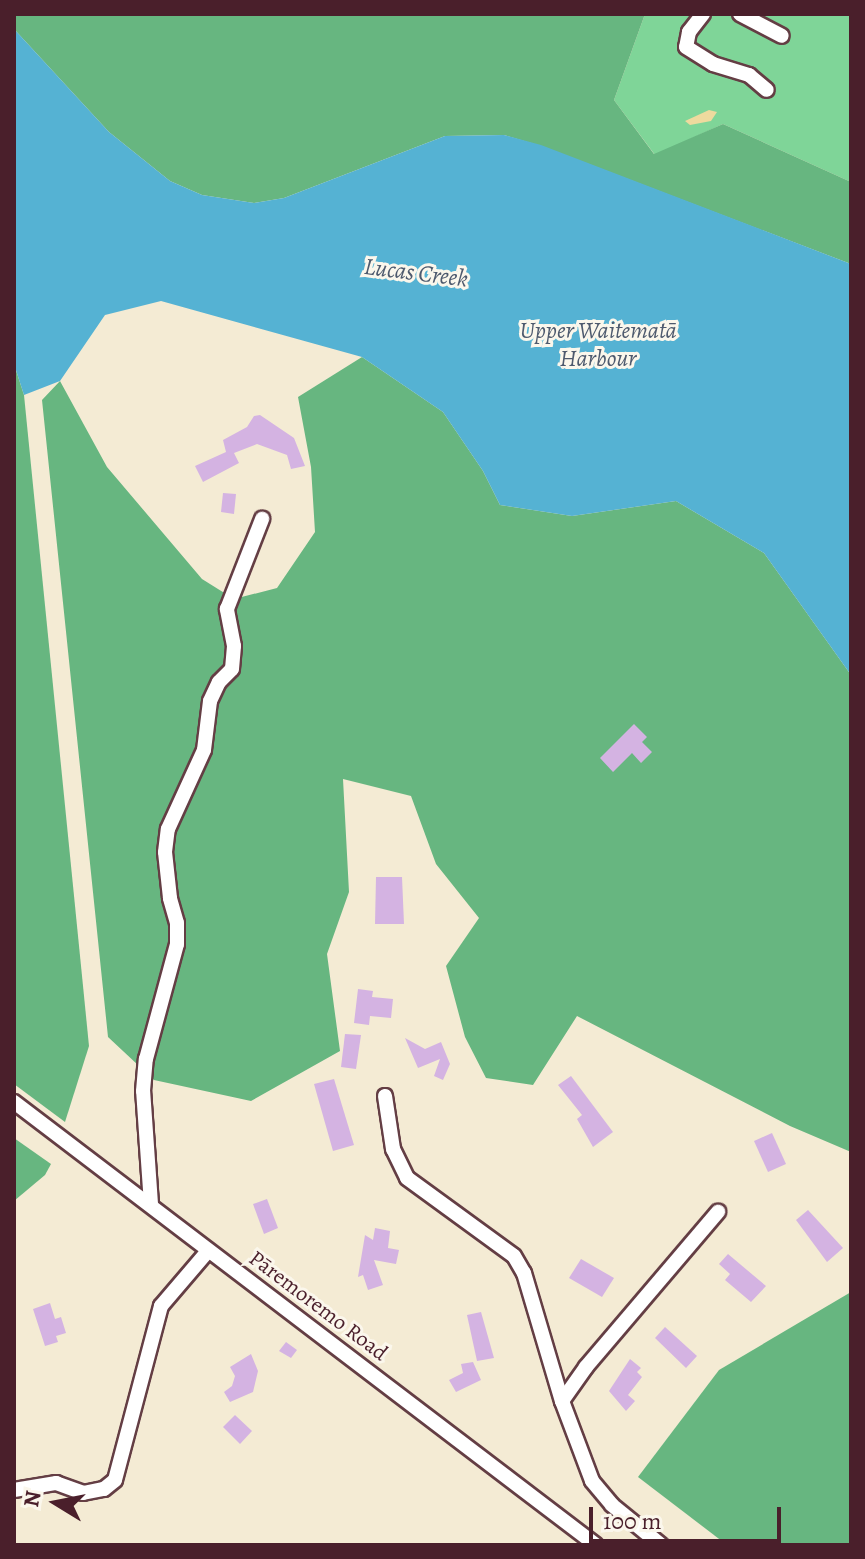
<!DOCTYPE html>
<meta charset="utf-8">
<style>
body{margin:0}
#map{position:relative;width:865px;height:1559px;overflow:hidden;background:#f4ebd4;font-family:Alegreya,serif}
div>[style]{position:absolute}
.green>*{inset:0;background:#7fd598}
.forest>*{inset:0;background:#67b680}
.sand>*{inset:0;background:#eeda9e}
.water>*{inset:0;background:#55b2d3}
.building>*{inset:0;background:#d4b3e2}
.roads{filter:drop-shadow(2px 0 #643e44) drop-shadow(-2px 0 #643e44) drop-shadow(0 2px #643e44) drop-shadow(0 -2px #643e44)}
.minor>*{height:14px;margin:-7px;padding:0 7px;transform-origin:7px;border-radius:7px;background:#fff}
span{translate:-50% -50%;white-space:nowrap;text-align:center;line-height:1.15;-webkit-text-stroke:6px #fbf7ec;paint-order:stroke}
.street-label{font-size:22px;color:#4a1f2b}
.water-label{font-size:24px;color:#4e5a6e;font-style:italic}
.frame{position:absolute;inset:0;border:16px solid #4a1f2b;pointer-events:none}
.north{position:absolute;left:16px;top:1463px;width:80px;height:80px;-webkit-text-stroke:6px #fbf7ec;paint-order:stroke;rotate:280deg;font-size:22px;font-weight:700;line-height:32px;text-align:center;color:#4a1f2b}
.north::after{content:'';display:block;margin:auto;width:28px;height:36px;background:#4a1f2b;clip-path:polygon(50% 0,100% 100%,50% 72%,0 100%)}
.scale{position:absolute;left:589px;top:1507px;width:192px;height:36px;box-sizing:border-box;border:4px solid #4a1f2b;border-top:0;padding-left:10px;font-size:24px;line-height:28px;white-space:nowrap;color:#4a1f2b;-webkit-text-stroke:6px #fbf7ec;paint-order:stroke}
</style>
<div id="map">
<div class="green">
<div style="clip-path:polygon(645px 14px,851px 14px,851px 182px,723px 124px,655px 155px,614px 100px)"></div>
</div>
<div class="forest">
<div style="clip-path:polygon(14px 14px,645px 14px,614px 100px,654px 154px,723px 124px,851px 182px,851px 264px,541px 146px,504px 135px,445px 136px,284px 198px,254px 203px,202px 195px,170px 181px,109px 132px,14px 29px)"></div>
<div style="clip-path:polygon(362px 357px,443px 412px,483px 471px,500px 505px,572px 516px,676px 501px,764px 553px,851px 675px,851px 1152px,790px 1126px,577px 1016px,533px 1085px,486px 1078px,465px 1037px,446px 966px,479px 918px,436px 864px,411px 796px,343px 779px,349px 892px,327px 954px,340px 1051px,251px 1101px,154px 1080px,108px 1037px,42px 400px,60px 381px,107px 467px,202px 579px,234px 599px,277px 588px,315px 532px,311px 467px,298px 397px)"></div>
<div style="clip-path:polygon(14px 364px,24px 395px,89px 1046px,65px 1122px,14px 1084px)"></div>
<div style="clip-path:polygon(14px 1138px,51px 1164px,45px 1175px,14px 1201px)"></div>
<div style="clip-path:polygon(851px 1292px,851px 1545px,727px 1545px,638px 1477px,719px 1370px)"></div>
</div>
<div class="sand">
<div style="clip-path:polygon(709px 110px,717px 112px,711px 121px,690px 125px,685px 121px)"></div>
</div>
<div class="water">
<div style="clip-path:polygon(14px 29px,109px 132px,170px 181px,202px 195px,254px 203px,284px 198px,445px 136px,504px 135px,541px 145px,851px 264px,851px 675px,764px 553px,676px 501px,572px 516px,500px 505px,483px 471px,443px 412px,362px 357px,161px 301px,105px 315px,60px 381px,24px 395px,14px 364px)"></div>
</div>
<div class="building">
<div style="clip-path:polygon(260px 415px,294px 438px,305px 466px,291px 469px,287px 455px,257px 444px,234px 453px,239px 463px,203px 482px,195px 466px,226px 452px,223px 440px,247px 427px,254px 416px)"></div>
<div style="clip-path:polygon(223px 493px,236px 494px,234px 514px,221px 512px)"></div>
<div style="clip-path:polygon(634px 724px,647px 737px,642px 742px,652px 752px,641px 763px,632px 753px,613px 772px,600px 758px)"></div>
<div style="clip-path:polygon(376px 877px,402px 877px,404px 924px,375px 924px)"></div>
<div style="clip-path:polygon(358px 989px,373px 991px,372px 997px,393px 999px,391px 1018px,370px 1016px,369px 1025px,354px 1023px)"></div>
<div style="clip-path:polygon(345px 1034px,361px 1035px,356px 1069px,341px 1067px)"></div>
<div style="clip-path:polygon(405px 1038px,425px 1049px,441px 1042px,450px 1064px,443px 1080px,434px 1076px,440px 1059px,418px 1068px)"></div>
<div style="clip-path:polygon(571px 1076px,613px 1132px,593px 1147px,577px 1119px,582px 1115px,558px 1085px)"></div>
<div style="clip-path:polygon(334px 1079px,354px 1145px,333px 1151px,314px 1084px)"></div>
<div style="clip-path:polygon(772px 1133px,786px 1164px,768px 1172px,754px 1141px)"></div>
<div style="clip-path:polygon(267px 1199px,278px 1228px,264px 1234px,253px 1204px)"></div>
<div style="clip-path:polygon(808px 1210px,843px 1248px,827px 1262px,796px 1220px)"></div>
<div style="clip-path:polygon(375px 1228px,390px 1231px,388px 1248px,399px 1250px,396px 1264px,374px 1260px,383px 1285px,368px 1290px,363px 1275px,358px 1277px,365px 1235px,373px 1240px)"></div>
<div style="clip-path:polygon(728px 1254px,766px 1286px,751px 1302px,725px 1280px,730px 1274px,719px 1264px)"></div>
<div style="clip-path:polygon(581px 1259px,614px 1278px,602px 1297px,569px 1278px)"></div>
<div style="clip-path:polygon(50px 1303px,55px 1319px,61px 1317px,66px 1333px,56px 1336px,58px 1342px,45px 1346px,33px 1309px)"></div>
<div style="clip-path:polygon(481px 1312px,494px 1358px,477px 1361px,467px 1315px)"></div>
<div style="clip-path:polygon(665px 1327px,697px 1356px,686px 1368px,655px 1338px)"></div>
<div style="clip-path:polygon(286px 1342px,297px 1350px,291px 1358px,279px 1351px)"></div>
<div style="clip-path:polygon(251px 1354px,258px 1371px,253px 1392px,230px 1402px,224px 1392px,232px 1386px,235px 1376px,230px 1367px)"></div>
<div style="clip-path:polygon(630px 1359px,641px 1368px,637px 1372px,642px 1377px,628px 1395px,635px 1401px,626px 1411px,609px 1391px)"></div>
<div style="clip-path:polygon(473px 1362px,481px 1380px,456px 1392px,449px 1380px,463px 1373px,461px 1364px)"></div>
<div style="clip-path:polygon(235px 1415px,252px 1431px,240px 1444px,223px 1427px)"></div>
</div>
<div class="roads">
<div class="minor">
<div style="left:703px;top:14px;width:23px;rotate:128deg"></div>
<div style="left:689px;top:32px;width:15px;rotate:101deg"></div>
<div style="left:686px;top:47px;width:32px;rotate:32deg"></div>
<div style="left:713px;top:64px;width:38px;rotate:17deg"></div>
<div style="left:749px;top:75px;width:23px;rotate:40deg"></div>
<div style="left:740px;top:14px;width:47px;rotate:27.6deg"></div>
<div style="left:385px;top:1096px;width:54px;rotate:81.4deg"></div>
<div style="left:393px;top:1149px;width:32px;rotate:64deg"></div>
<div style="left:407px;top:1178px;width:132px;rotate:36.1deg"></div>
<div style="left:514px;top:1256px;width:20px;rotate:60deg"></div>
<div style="left:524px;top:1273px;width:134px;rotate:73.5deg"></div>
<div style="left:562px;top:1401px;width:85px;rotate:69.4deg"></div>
<div style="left:592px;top:1481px;width:31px;rotate:50deg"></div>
<div style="left:612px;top:1505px;width:63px;rotate:39.2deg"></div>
<div style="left:14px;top:1102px;width:731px;rotate:37.28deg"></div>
<div style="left:151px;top:1204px;width:113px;rotate:-94deg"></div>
<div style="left:143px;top:1091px;width:32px;rotate:-85deg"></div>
<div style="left:146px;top:1059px;width:119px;rotate:-74.9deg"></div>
<div style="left:177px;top:944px;width:21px;rotate:-90deg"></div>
<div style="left:177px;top:923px;width:26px;rotate:-106deg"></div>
<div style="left:170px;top:898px;width:46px;rotate:-96.2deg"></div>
<div style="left:165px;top:852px;width:23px;rotate:-83deg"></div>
<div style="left:168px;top:829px;width:87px;rotate:-65.5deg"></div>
<div style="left:204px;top:750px;width:49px;rotate:-83deg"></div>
<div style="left:210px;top:701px;width:21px;rotate:-65deg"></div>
<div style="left:219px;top:682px;width:18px;rotate:-45deg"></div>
<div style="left:232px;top:669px;width:23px;rotate:-85deg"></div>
<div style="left:234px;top:646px;width:38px;rotate:-101deg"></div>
<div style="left:227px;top:609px;width:97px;rotate:-68.7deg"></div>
<div style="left:562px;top:1401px;width:42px;rotate:-54.8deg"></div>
<div style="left:586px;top:1367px;width:204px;rotate:-49.6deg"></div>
<div style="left:14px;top:1490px;width:43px;rotate:-9.5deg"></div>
<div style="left:56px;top:1483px;width:29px;rotate:20deg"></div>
<div style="left:83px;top:1493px;width:21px;rotate:-11deg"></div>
<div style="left:104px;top:1489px;width:14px;rotate:-39deg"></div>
<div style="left:115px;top:1480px;width:180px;rotate:-75.2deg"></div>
<div style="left:161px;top:1306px;width:72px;rotate:-49.5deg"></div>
</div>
</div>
<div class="street-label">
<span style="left:318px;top:1306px;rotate:37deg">Pāremoremo Road</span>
</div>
<div class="water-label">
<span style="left:416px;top:273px;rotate:7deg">Lucas Creek</span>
<span style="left:598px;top:345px">Upper Waitematā<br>Harbour</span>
</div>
<div class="frame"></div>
<div class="north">N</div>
<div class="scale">100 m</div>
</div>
